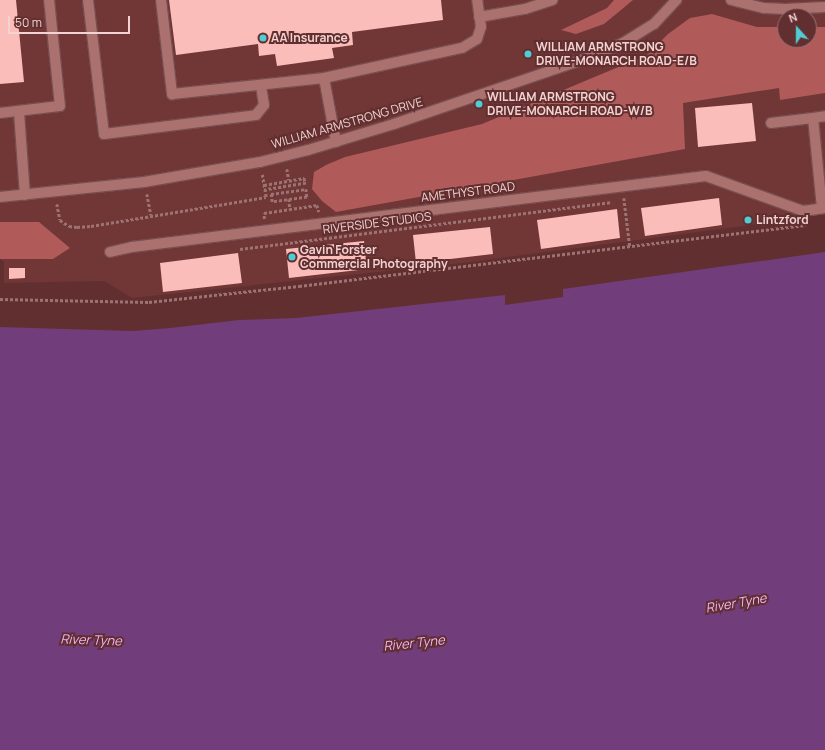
<!DOCTYPE html>
<style>
body{margin:0}
#map{position:relative;width:825px;height:750px;overflow:hidden;background:#612f2f;font-family:Manrope,sans-serif}
div>[style]{position:absolute}
.built>*{inset:0;background:#713636}
.forest>*{inset:0;background:#b15a5a}
.water>*{inset:0;background:#713d7a}
.building>*{inset:0;background:#fbbdba}
.path>*{height:2.5px;margin-top:-1.25px;transform-origin:0;background:repeating-linear-gradient(90deg,#9d7272 0 3px,transparent 0 5px)}
.roads{filter:drop-shadow(1px 0 #784e4f) drop-shadow(-1px 0 #784e4f) drop-shadow(0 1px #784e4f) drop-shadow(0 -1px #784e4f)}
.minor>*{height:10px;margin:-5px;padding:0 5px;transform-origin:5px;border-radius:5px;background:#aa716f}
.dots>*{width:11px;height:11px;translate:-50% -50%;box-sizing:border-box;border:2px solid #612f2f;border-radius:50%}
span{translate:-50% -50%;white-space:nowrap;text-align:center;line-height:1.15;-webkit-text-stroke:4px #612f2f;paint-order:stroke}
.poi-label{font-size:12px;color:#f3d2d1;font-weight:700}
.left{translate:0 -50%;text-align:left}
.street-label{font-size:12px;color:#f3d2d1}
.water-label{font-size:13px;color:#f2b6fd;font-style:italic}
.north{position:absolute;left:777px;top:8px;width:40px;height:40px;box-sizing:border-box;background:#612f2f;border:1px solid #9b7070;border-radius:50%;rotate:339deg;font-size:11px;font-weight:700;line-height:16px;text-align:center;color:#f3d2d1}
.north::after{content:'';display:block;margin:auto;width:14px;height:18px;background:#51ccd4;clip-path:polygon(50% 0,100% 100%,50% 72%,0 100%)}
.scale{position:absolute;left:8px;top:16px;width:122px;height:18px;box-sizing:border-box;border:2px solid #f3d2d1;border-top:0;padding-left:5px;font-size:12px;line-height:14px;white-space:nowrap;color:#f3d2d1;-webkit-text-stroke:3px #612f2f;paint-order:stroke}
</style>
<div id="map">
<div class="built">
<div style="clip-path:polygon(evenodd,0 0,825px 0,825px 213px,788px 220px,463px 263px,132px 298px,104px 281px,4px 283px,4px 262px,0 259px,0 0,785px 16px,809px 16px,809px 40px,785px 40px,785px 16px)"></div>
</div>
<div class="forest">
<div style="clip-path:polygon(614px 0,633px 0,604px 24px,576px 34px,561px 30px,607px 8px)"></div>
<div style="clip-path:polygon(712px 14px,757px 27px,785px 27px,785px 40px,809px 40px,809px 27px,825px 27px,825px 93px,780px 100px,779px 88px,683px 103px,685px 149px,336px 212px,322px 201px,312px 189px,314px 172px,326px 165px,345px 157px,482px 124px,647px 55px,668px 34px,690px 18px)"></div>
<div style="clip-path:polygon(0 222px,39px 222px,70px 248px,53px 259px,0 259px)"></div>
</div>
<div class="water">
<div style="clip-path:polygon(825px 252px,825px 750px,0 750px,0 327px,132px 331px,170px 328px,239px 320px,296px 318px,505px 295px,505px 305px,563px 297px,563px 289px)"></div>
</div>
<div class="building">
<div style="clip-path:polygon(0 0,16px 0,24px 82px,0 84px)"></div>
<div style="clip-path:polygon(169px 0,441px 0,443px 20px,352px 32px,353px 45px,332px 48px,334px 58px,277px 66px,275px 54px,259px 56px,258px 44px,176px 55px)"></div>
<div style="clip-path:polygon(752px 103px,756px 141px,698px 147px,695px 108px)"></div>
<div style="clip-path:polygon(719px 198px,722px 225px,645px 236px,641px 208px)"></div>
<div style="clip-path:polygon(617px 209px,620px 238px,541px 249px,537px 220px)"></div>
<div style="clip-path:polygon(490px 227px,493px 254px,416px 263px,413px 235px)"></div>
<div style="clip-path:polygon(364px 241px,367px 269px,289px 278px,286px 249px)"></div>
<div style="clip-path:polygon(238px 253px,242px 283px,163px 292px,160px 263px)"></div>
<div style="clip-path:polygon(9px 268px,25px 268px,25px 278px,9px 279px)"></div>
</div>
<div class="path">
<div style="left:287px;top:169px;width:11px;rotate:80deg"></div>
<div style="left:264px;top:185px;width:41px;rotate:-9.9deg"></div>
<div style="left:304px;top:178px;width:5px;rotate:68deg"></div>
<div style="left:306px;top:183px;width:42px;rotate:170.3deg"></div>
<div style="left:306px;top:189px;width:8px;rotate:83deg"></div>
<div style="left:307px;top:197px;width:35px;rotate:172deg"></div>
<div style="left:272px;top:202px;width:8px;rotate:-97deg"></div>
<div style="left:271px;top:194px;width:35px;rotate:-8deg"></div>
<div style="left:147px;top:194px;width:21px;rotate:79deg"></div>
<div style="left:624px;top:198px;width:49px;rotate:83deg"></div>
<div style="left:289px;top:199px;width:10px;rotate:84deg"></div>
<div style="left:57px;top:204px;width:16px;rotate:79deg"></div>
<div style="left:60px;top:220px;width:11px;rotate:34deg"></div>
<div style="left:69px;top:226px;width:8px;rotate:7deg"></div>
<div style="left:77px;top:227px;width:14px;rotate:-4deg"></div>
<div style="left:91px;top:226px;width:177px;rotate:-9.4deg"></div>
<div style="left:266px;top:197px;width:23px;rotate:-100deg"></div>
<div style="left:264px;top:219px;width:6px;rotate:-90deg"></div>
<div style="left:264px;top:213px;width:54px;rotate:-8.6deg"></div>
<div style="left:317px;top:205px;width:7px;rotate:74deg"></div>
<div style="left:240px;top:249px;width:375px;rotate:-7.2deg"></div>
<div style="left:0;top:299px;width:149px;rotate:1.2deg"></div>
<div style="left:149px;top:302px;width:151px;rotate:-6.1deg"></div>
<div style="left:299px;top:286px;width:510px;rotate:-6.87deg"></div>
</div>
<div class="roads">
<div class="minor">
<div style="left:88px;top:0;width:135px;rotate:83.2deg"></div>
<div style="left:104px;top:134px;width:153px;rotate:-7.1deg"></div>
<div style="left:256px;top:115px;width:13px;rotate:-51deg"></div>
<div style="left:264px;top:105px;width:20px;rotate:-99deg"></div>
<div style="left:161px;top:0;width:95px;rotate:83.3deg"></div>
<div style="left:172px;top:94px;width:153px;rotate:-6deg"></div>
<div style="left:324px;top:78px;width:141px;rotate:-12.3deg"></div>
<div style="left:462px;top:48px;width:17px;rotate:-31deg"></div>
<div style="left:477px;top:39px;width:13px;rotate:-72deg"></div>
<div style="left:481px;top:27px;width:27px;rotate:-98deg"></div>
<div style="left:731px;top:0;width:34px;rotate:14deg"></div>
<div style="left:764px;top:8px;width:21px;rotate:3deg"></div>
<div style="left:785px;top:9px;width:40px;rotate:-2.9deg"></div>
<div style="left:479px;top:17px;width:47px;rotate:-9.9deg"></div>
<div style="left:525px;top:9px;width:29px;rotate:-18deg"></div>
<div style="left:324px;top:78px;width:65px;rotate:79.4deg"></div>
<div style="left:19px;top:112px;width:83px;rotate:85.9deg"></div>
<div style="left:0;top:113px;width:60px;rotate:-6.7deg"></div>
<div style="left:60px;top:106px;width:107px;rotate:-95.9deg"></div>
<div style="left:771px;top:123px;width:42px;rotate:-6.8deg"></div>
<div style="left:0;top:197px;width:145px;rotate:-5.9deg"></div>
<div style="left:144px;top:182px;width:118px;rotate:-9.8deg"></div>
<div style="left:260px;top:162px;width:49px;rotate:-14deg"></div>
<div style="left:308px;top:150px;width:90px;rotate:-16.8deg"></div>
<div style="left:394px;top:124px;width:199px;rotate:-18.8deg"></div>
<div style="left:582px;top:60px;width:44px;rotate:-22.5deg"></div>
<div style="left:623px;top:43px;width:36px;rotate:-32deg"></div>
<div style="left:654px;top:24px;width:33px;rotate:-47deg"></div>
<div style="left:822px;top:208px;width:90px;rotate:-95.7deg"></div>
<div style="left:813px;top:118px;width:12px;rotate:-9deg"></div>
<div style="left:110px;top:252px;width:23px;rotate:-13deg"></div>
<div style="left:132px;top:247px;width:578px;rotate:-7.05deg"></div>
<div style="left:706px;top:176px;width:103px;rotate:19.8deg"></div>
<div style="left:803px;top:211px;width:22px;rotate:-8deg"></div>
</div>
</div>
<div class="dots">
<div style="left:263px;top:38px;background:#51ccd4"></div>
<div style="left:528px;top:54px;background:#51ccd4"></div>
<div style="left:479px;top:104px;background:#51ccd4"></div>
<div style="left:748px;top:220px;background:#51ccd4"></div>
<div style="left:292px;top:257px;background:#51ccd4"></div>
</div>
<div class="poi-label">
<span class="left" style="left:271px;top:38px">AA Insurance</span>
<span class="left" style="left:536px;top:54px">WILLIAM ARMSTRONG<br>DRIVE-MONARCH ROAD-E/B</span>
<span class="left" style="left:487px;top:104px">WILLIAM ARMSTRONG<br>DRIVE-MONARCH ROAD-W/B</span>
<span class="left" style="left:756px;top:220px">Lintzford</span>
<span class="left" style="left:300px;top:257px">Gavin Forster<br>Commercial Photography</span>
</div>
<div class="street-label">
<span style="left:347px;top:123px;rotate:-16deg">WILLIAM ARMSTRONG DRIVE</span>
<span style="left:468px;top:192px;rotate:-7deg">AMETHYST ROAD</span>
<span style="left:377px;top:223px;rotate:-7deg">RIVERSIDE STUDIOS</span>
</div>
<div class="water-label">
<span style="left:736px;top:603px;rotate:-10deg">River Tyne</span>
<span style="left:91px;top:640px;rotate:2deg">River Tyne</span>
<span style="left:414px;top:643px;rotate:-6deg">River Tyne</span>
</div>
<div class="north">N</div>
<div class="scale">50 m</div>
</div>
